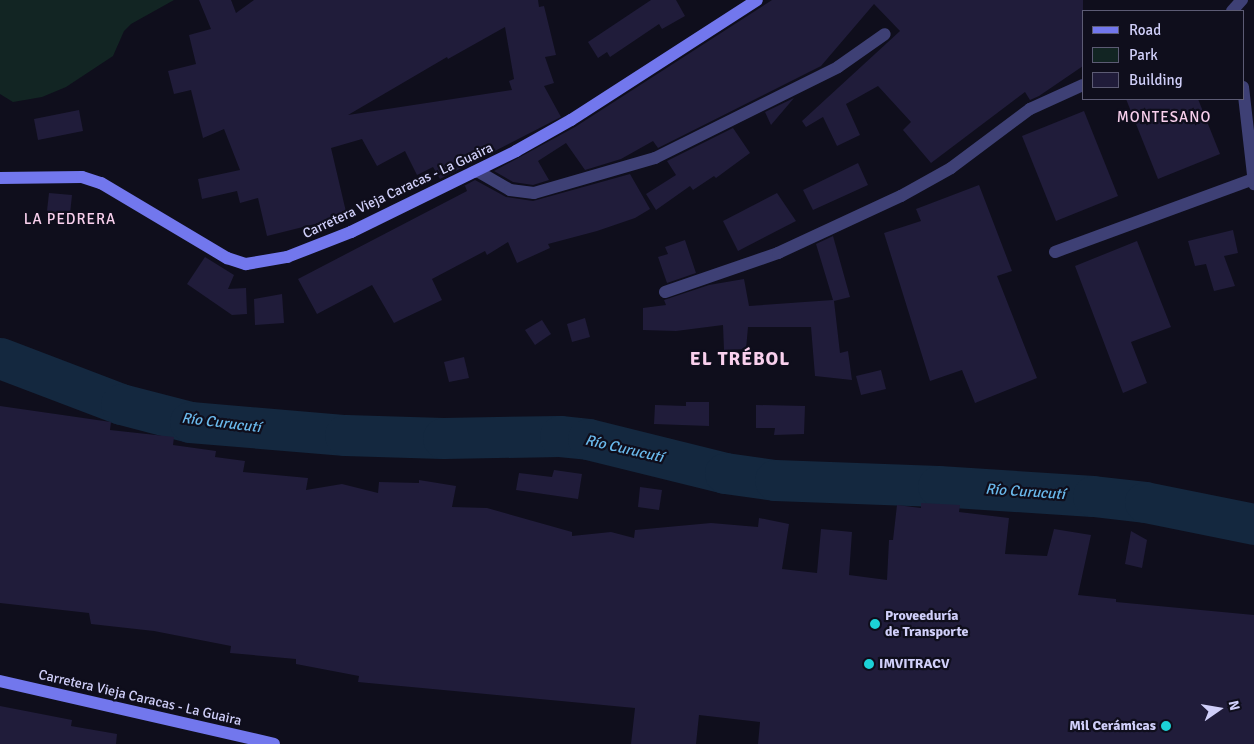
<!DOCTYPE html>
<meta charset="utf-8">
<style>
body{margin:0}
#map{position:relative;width:1254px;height:744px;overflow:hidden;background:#0f0e1c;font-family:Signika,sans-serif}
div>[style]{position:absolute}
.green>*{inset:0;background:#122523}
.river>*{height:41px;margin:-20.5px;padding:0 20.5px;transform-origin:20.5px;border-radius:20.5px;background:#14283f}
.building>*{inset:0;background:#201c3a}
.minor>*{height:12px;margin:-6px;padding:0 6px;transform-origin:6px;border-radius:6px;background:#3e4075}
.secondary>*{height:12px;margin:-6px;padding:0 6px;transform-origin:6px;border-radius:6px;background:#7277ed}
.dots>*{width:14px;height:14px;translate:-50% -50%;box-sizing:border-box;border:2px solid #0f0e1c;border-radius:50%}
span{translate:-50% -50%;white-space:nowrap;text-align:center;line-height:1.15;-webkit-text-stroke:4.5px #0f0e1c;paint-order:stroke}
.street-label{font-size:14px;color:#d0cff9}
.poi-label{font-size:14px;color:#d0cff9;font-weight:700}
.left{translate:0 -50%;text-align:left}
.right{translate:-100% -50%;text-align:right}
.neighbourhood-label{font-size:15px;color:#f9d0ed;letter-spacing:1px}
.water-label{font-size:15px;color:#6ab9ec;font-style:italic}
.district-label{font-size:19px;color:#f9d0ed;font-weight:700;letter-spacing:1px}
.legend{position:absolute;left:1082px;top:10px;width:162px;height:90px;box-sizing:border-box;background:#0f0e1c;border:1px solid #5c5b74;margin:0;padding:6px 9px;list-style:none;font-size:15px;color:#d0cff9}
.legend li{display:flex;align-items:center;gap:10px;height:25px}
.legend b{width:25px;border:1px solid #5c5b74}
.north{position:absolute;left:1194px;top:684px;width:50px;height:50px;-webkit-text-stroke:4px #0f0e1c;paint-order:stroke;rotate:77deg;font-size:14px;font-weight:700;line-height:20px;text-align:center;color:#d0cff9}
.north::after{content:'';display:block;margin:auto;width:18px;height:22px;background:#d0cff9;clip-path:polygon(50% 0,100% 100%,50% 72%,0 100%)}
</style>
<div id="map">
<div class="green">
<div style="clip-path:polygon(0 0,174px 0,131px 24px,124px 31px,113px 56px,66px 87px,42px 97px,13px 102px,0 94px)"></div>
</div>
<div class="river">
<div style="left:0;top:358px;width:129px;rotate:20.8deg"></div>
<div style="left:121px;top:404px;width:71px;rotate:14.6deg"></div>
<div style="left:190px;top:422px;width:156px;rotate:4.8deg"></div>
<div style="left:345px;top:435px;width:98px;rotate:1.8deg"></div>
<div style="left:443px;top:438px;width:117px;rotate:-1deg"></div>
<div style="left:560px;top:436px;width:28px;rotate:6deg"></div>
<div style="left:588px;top:439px;width:141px;rotate:13.9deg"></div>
<div style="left:725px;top:473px;width:50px;rotate:8deg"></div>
<div style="left:775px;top:480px;width:163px;rotate:2.1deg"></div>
<div style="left:938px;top:486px;width:155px;rotate:3.7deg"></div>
<div style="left:1093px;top:496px;width:52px;rotate:6.6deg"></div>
<div style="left:1145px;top:502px;width:111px;rotate:11.4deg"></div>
</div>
<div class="building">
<div style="clip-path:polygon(evenodd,199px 0,231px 0,236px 13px,254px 0,538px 0,539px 7px,544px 6px,556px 55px,545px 57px,554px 83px,544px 86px,561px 117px,440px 179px,433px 167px,417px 175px,405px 151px,377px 166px,362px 139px,331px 148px,347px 216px,267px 236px,258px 198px,240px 203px,237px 191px,202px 199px,198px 179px,240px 170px,224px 129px,203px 138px,191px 90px,174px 94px,168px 71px,196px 64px,189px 35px,211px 29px,199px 0,505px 27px,514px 79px,509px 81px,512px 90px,348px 115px,447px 57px,448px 59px,505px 27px)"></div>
<div style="clip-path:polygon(651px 0,676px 0,685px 16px,662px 29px,659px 24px,610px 57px,607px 52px,598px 58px,588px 42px)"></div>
<div style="clip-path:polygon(772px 0,1083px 0,1083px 66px,1039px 96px,1030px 100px,1025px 92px,931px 163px,903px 130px,911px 122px,878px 86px,846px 104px,860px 135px,837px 146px,823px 117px,806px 127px,802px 121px,900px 31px,874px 4px,821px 66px,658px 148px,653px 141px,621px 159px,585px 170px,566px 143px,538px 161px,549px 180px,533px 185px,513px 182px,494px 171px,575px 127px)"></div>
<div style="clip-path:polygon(794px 98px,771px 125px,765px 112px)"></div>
<div style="clip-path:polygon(1126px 99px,1198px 99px,1220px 154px,1158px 179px)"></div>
<div style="clip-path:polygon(79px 110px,83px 131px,38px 140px,34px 119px)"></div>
<div style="clip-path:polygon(1084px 111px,1118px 196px,1056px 221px,1022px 136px)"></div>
<div style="clip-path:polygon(733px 128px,750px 153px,716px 178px,714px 176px,693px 190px,690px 186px,656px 210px,646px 194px,676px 175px,667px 161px)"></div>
<div style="clip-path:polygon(858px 163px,868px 185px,813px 210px,803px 190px)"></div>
<div style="clip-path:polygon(630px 174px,650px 209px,635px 218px,597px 231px,548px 244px,550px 248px,517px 263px,508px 242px,487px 255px,485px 251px,432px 279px,442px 300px,394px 323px,372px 285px,317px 314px,298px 279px,467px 191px,465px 186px,462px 187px,475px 180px,506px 197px,533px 201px)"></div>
<div style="clip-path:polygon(979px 185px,1012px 271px,997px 276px,1037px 378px,975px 403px,962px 370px,930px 381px,884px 233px,921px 221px,916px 209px)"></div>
<div style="clip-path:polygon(49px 193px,72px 195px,70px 214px,47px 211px)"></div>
<div style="clip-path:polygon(777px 193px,796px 221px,738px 251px,723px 221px)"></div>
<div style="clip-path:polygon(1233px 230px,1238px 253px,1224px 256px,1235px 286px,1214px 291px,1206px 264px,1195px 266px,1188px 241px)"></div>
<div style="clip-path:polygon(833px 236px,850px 297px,834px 301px,840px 353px,848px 351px,852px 380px,815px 376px,811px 327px,748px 327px,746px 349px,724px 350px,723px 325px,676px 331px,643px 330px,643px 308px,666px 305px,664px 300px,709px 285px,744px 279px,749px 306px,833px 300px,816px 244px)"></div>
<div style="clip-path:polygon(685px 240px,696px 273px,667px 283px,658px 257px,668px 254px,665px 247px)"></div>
<div style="clip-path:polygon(1137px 241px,1171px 327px,1131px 342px,1147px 383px,1123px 393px,1075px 266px)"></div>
<div style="clip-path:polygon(205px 257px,234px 275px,228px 289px,246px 288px,247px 314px,232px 315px,187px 284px)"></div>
<div style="clip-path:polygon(282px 294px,284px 323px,255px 325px,254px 299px)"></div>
<div style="clip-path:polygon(585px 318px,590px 337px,572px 342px,567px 324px)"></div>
<div style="clip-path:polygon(542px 320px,551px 334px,535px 345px,525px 330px)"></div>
<div style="clip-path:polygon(464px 357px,469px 378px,449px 382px,444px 362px)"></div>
<div style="clip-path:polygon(881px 370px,886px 389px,861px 395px,856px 376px)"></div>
<div style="clip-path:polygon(686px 402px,709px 402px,709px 426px,654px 424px,655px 405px,686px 406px)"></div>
<div style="clip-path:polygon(756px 405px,805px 406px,804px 434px,774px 435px,775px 428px,756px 428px)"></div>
<div style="clip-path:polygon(0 406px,111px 422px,110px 430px,174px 437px,173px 445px,216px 451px,215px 457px,245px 461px,243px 472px,308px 478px,306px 490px,342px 484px,378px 493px,379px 482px,419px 483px,419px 480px,456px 486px,452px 507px,487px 508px,572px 532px,572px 536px,611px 532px,634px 538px,635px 530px,711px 523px,758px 527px,759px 518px,789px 524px,782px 569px,817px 573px,821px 529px,852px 532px,849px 575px,887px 580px,889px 540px,893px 540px,897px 505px,921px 508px,921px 503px,960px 505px,959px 512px,1009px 518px,1005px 554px,1047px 556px,1054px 529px,1091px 535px,1078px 595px,1116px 599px,1116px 602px,1254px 615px,1254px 744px,758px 744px,760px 722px,699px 715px,696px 744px,631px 744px,635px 708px,358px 682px,359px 676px,296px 664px,296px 659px,230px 653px,231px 646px,154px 631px,91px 624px,89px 613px,0 603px)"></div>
<div style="clip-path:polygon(554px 470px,582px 474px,578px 499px,516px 490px,519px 473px,552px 477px)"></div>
<div style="clip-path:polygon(640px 487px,662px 490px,659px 510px,638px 507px)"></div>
<div style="clip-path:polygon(1131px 531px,1147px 540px,1142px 568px,1125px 564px)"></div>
<div style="clip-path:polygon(0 706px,72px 720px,71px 726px,117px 734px,116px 744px,0 744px)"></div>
</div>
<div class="minor">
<div style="left:1232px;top:11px;width:15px;rotate:-48deg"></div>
<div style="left:1243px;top:87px;width:98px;rotate:83.5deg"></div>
<div style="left:474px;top:172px;width:5px"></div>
<div style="left:479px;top:172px;width:36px;rotate:30deg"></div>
<div style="left:510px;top:190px;width:24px;rotate:7deg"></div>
<div style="left:534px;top:193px;width:126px;rotate:-16.1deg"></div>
<div style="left:655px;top:158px;width:204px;rotate:-26.4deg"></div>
<div style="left:838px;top:67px;width:57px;rotate:-35.1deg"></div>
<div style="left:1055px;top:252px;width:211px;rotate:-20.2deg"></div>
<div style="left:665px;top:292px;width:120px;rotate:-19deg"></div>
<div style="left:778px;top:253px;width:136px;rotate:-24.9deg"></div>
<div style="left:901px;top:196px;width:57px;rotate:-29.2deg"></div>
<div style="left:951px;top:168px;width:99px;rotate:-36.8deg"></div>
<div style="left:1030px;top:109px;width:58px;rotate:-24.4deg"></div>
</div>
<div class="secondary">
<div style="left:0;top:178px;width:82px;rotate:-0.7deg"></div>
<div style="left:82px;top:177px;width:20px;rotate:18deg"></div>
<div style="left:101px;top:183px;width:147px;rotate:30.8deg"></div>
<div style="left:227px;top:258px;width:20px;rotate:18deg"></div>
<div style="left:246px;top:264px;width:42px;rotate:-9.7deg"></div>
<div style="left:287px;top:257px;width:69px;rotate:-21.3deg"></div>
<div style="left:351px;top:232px;width:184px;rotate:-26.1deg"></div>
<div style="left:516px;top:151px;width:63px;rotate:-29.4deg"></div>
<div style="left:571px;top:120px;width:221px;rotate:-32.8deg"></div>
<div style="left:0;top:681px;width:281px;rotate:12.9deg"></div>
</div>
<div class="dots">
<div style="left:875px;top:624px;background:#1cd2d7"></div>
<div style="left:869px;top:664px;background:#1cd2d7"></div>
<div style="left:1166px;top:726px;background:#1cd2d7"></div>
</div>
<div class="street-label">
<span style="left:398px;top:191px;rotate:-25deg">Carretera Vieja Caracas - La Guaira</span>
<span style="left:140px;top:698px;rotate:13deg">Carretera Vieja Caracas - La Guaira</span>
</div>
<div class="poi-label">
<span class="left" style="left:885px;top:624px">Proveeduría<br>de Transporte</span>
<span class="left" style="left:879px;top:664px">IMVITRACV</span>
<span class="right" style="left:1156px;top:726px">Mil Cerámicas</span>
</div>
<div class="neighbourhood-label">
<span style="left:1164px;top:118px">MONTESANO</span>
<span style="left:70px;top:220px">LA PEDRERA</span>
</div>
<div class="water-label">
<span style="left:221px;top:423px;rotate:7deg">Río Curucutí</span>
<span style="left:624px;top:449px;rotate:13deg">Río Curucutí</span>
<span style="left:1025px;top:492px;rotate:4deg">Río Curucutí</span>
</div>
<div class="district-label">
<span style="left:740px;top:360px">EL TRÉBOL</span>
</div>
<ul class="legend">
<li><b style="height:6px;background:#7277ed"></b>Road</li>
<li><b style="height:14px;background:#122523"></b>Park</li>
<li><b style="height:14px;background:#201c3a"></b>Building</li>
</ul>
<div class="north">N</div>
</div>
